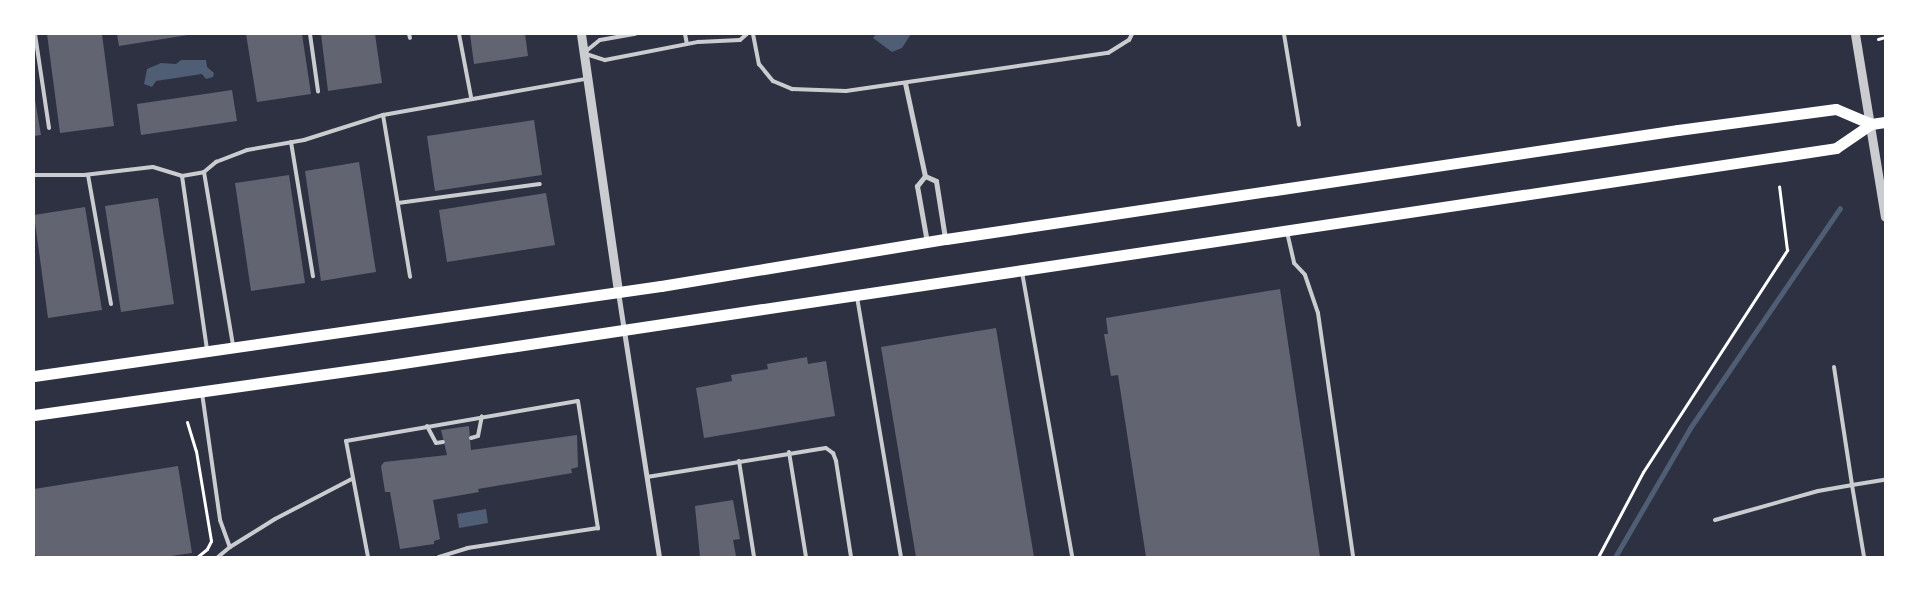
<!DOCTYPE html>
<style>
body{margin:0}
#map{position:relative;width:1919px;height:591px;overflow:hidden;background:#2d3142;font-family:Poppins,sans-serif}
div>[style]{position:absolute}
.water>*{inset:0;background:#4f5d75}
.stream>*{height:5px;margin:-2.5px;padding:0 2.5px;transform-origin:2.5px;border-radius:2.5px;background:#4f5d75}
.building>*{inset:0;background:#626471}
.path>*{height:3px;margin:-1.5px;padding:0 1.5px;transform-origin:1.5px;border-radius:1.5px;background:#fff}
.service>*{height:4px;margin:-2px;padding:0 2px;transform-origin:2px;border-radius:2px;background:#caccd0}
.minor>*{height:5px;margin:-2.5px;padding:0 2.5px;transform-origin:2.5px;border-radius:2.5px;background:#caccd0}
.tertiary>*{height:9px;margin:-4.5px;padding:0 4.5px;transform-origin:4.5px;border-radius:4.5px;background:#caccd0}
.primary>*{height:11px;margin:-5.5px;padding:0 5.5px;transform-origin:5.5px;border-radius:5.5px;background:#fff}
span{translate:-50% -50%;white-space:nowrap;text-align:center;line-height:1.15;-webkit-text-stroke:4px #fff;paint-order:stroke}
.frame{position:absolute;inset:0;border:35px solid #fff;pointer-events:none}
</style>
<div id="map">
<div class="water">
<div style="clip-path:polygon(876px 34px,911px 34px,902px 48px,892px 52px,873px 38px)"></div>
<div style="clip-path:polygon(181px 60px,206px 60px,207px 67px,214px 73px,213px 77px,206px 79px,202px 74px,156px 81px,152px 87px,144px 84px,147px 69px,161px 63px,176px 64px)"></div>
<div style="clip-path:polygon(486px 509px,488px 523px,459px 528px,457px 514px)"></div>
</div>
<div class="stream">
<div style="left:1615px;top:557px;width:149px;rotate:-59.8deg"></div>
<div style="left:1690px;top:428px;width:266px;rotate:-55.7deg"></div>
</div>
<div class="building">
<div style="clip-path:polygon(47px 34px,102px 34px,114px 126px,60px 133px)"></div>
<div style="clip-path:polygon(117px 34px,188px 34px,188px 35px,119px 46px)"></div>
<div style="clip-path:polygon(246px 34px,302px 34px,311px 94px,257px 102px)"></div>
<div style="clip-path:polygon(321px 34px,375px 34px,382px 83px,328px 91px)"></div>
<div style="clip-path:polygon(470px 34px,525px 34px,528px 56px,474px 64px)"></div>
<div style="clip-path:polygon(232px 90px,237px 121px,141px 135px,137px 104px)"></div>
<div style="clip-path:polygon(34px 94px,41px 135px,34px 136px)"></div>
<div style="clip-path:polygon(534px 120px,542px 175px,435px 191px,427px 136px)"></div>
<div style="clip-path:polygon(359px 162px,376px 272px,321px 281px,305px 171px)"></div>
<div style="clip-path:polygon(289px 175px,305px 283px,251px 291px,235px 183px)"></div>
<div style="clip-path:polygon(546px 193px,555px 245px,447px 262px,439px 210px)"></div>
<div style="clip-path:polygon(158px 198px,174px 304px,121px 312px,105px 206px)"></div>
<div style="clip-path:polygon(85px 207px,102px 310px,48px 318px,34px 215px)"></div>
<div style="clip-path:polygon(1280px 289px,1320px 557px,1146px 557px,1118px 375px,1111px 376px,1104px 334px,1108px 334px,1106px 318px)"></div>
<div style="clip-path:polygon(996px 328px,1034px 557px,916px 557px,881px 347px)"></div>
<div style="clip-path:polygon(807px 357px,808px 364px,826px 361px,835px 416px,704px 438px,696px 388px,732px 381px,731px 375px,768px 369px,767px 364px)"></div>
<div style="clip-path:polygon(469px 426px,471px 450px,577px 435px,578px 467px,571px 469px,572px 473px,478px 489px,479px 492px,433px 500px,440px 539px,434px 541px,434px 544px,400px 549px,390px 492px,385px 492px,381px 466px,384px 462px,447px 455px,441px 430px)"></div>
<div style="clip-path:polygon(178px 466px,192px 553px,164px 557px,38px 557px,34px 554px,34px 489px)"></div>
<div style="clip-path:polygon(733px 500px,740px 539px,733px 540px,736px 556px,743px 557px,700px 557px,695px 506px)"></div>
</div>
<div class="path">
<div style="left:1878px;top:39px;width:7px;rotate:-16deg"></div>
<div style="left:187px;top:422px;width:30px;rotate:73deg"></div>
<div style="left:196px;top:451px;width:91px;rotate:80.5deg"></div>
<div style="left:211px;top:541px;width:9px;rotate:117deg"></div>
<div style="left:207px;top:549px;width:13px;rotate:141deg"></div>
<div style="left:1598px;top:557px;width:96px;rotate:-62.1deg"></div>
<div style="left:1643px;top:472px;width:265px;rotate:-57deg"></div>
<div style="left:1787px;top:250px;width:64px;rotate:-97.1deg"></div>
</div>
<div class="service">
<div style="left:35px;top:34px;width:95px;rotate:81.5deg"></div>
<div style="left:310px;top:34px;width:58px;rotate:82deg"></div>
<div style="left:409px;top:34px;width:4px;rotate:76deg"></div>
<div style="left:459px;top:34px;width:64px;rotate:79.2deg"></div>
<div style="left:685px;top:34px;width:10px;rotate:79deg"></div>
<div style="left:753px;top:34px;width:31px;rotate:79deg"></div>
<div style="left:759px;top:64px;width:22px;rotate:51deg"></div>
<div style="left:773px;top:81px;width:21px;rotate:23deg"></div>
<div style="left:792px;top:89px;width:54px;rotate:2.1deg"></div>
<div style="left:846px;top:91px;width:265px;rotate:-8.3deg"></div>
<div style="left:1108px;top:53px;width:25px;rotate:-32deg"></div>
<div style="left:1129px;top:40px;width:7px;rotate:-63deg"></div>
<div style="left:1284px;top:34px;width:92px;rotate:80.6deg"></div>
<div style="left:585px;top:52px;width:19px;rotate:-39deg"></div>
<div style="left:600px;top:40px;width:36px;rotate:-10deg"></div>
<div style="left:586px;top:54px;width:20px;rotate:18deg"></div>
<div style="left:605px;top:60px;width:95px;rotate:-11deg"></div>
<div style="left:698px;top:42px;width:42px;rotate:-2.7deg"></div>
<div style="left:740px;top:40px;width:9px;rotate:-41deg"></div>
<div style="left:383px;top:115px;width:164px;rotate:80.5deg"></div>
<div style="left:291px;top:142px;width:136px;rotate:80.7deg"></div>
<div style="left:204px;top:172px;width:175px;rotate:80.5deg"></div>
<div style="left:34px;top:175px;width:50px"></div>
<div style="left:84px;top:175px;width:69px;rotate:-6.6deg"></div>
<div style="left:153px;top:167px;width:30px;rotate:17deg"></div>
<div style="left:182px;top:176px;width:22px;rotate:-10deg"></div>
<div style="left:204px;top:172px;width:16px;rotate:-40deg"></div>
<div style="left:216px;top:162px;width:33px;rotate:-21deg"></div>
<div style="left:247px;top:150px;width:58px;rotate:-10deg"></div>
<div style="left:304px;top:140px;width:83px;rotate:-17.6deg"></div>
<div style="left:383px;top:115px;width:206px;rotate:-10.1deg"></div>
<div style="left:88px;top:175px;width:131px;rotate:79.9deg"></div>
<div style="left:182px;top:176px;width:175px;rotate:81.8deg"></div>
<div style="left:398px;top:203px;width:143px;rotate:-7.6deg"></div>
<div style="left:1287px;top:232px;width:32px;rotate:77deg"></div>
<div style="left:1294px;top:263px;width:16px;rotate:47deg"></div>
<div style="left:1305px;top:275px;width:40px;rotate:71.1deg"></div>
<div style="left:1318px;top:313px;width:246px;rotate:81.8deg"></div>
<div style="left:1022px;top:272px;width:289px;rotate:80deg"></div>
<div style="left:857px;top:297px;width:264px;rotate:80.4deg"></div>
<div style="left:1834px;top:367px;width:119px;rotate:81.3deg"></div>
<div style="left:1852px;top:485px;width:33px;rotate:-9deg"></div>
<div style="left:202px;top:393px;width:128px;rotate:81.9deg"></div>
<div style="left:220px;top:520px;width:29px;rotate:70deg"></div>
<div style="left:230px;top:547px;width:53px;rotate:-31.9deg"></div>
<div style="left:275px;top:519px;width:87px;rotate:-27.5deg"></div>
<div style="left:427px;top:426px;width:19px;rotate:62deg"></div>
<div style="left:436px;top:443px;width:7px;rotate:-8deg"></div>
<div style="left:471px;top:438px;width:7px;rotate:-16deg"></div>
<div style="left:478px;top:436px;width:20px;rotate:-79deg"></div>
<div style="left:789px;top:452px;width:106px;rotate:80.8deg"></div>
<div style="left:739px;top:461px;width:97px;rotate:81.1deg"></div>
<div style="left:647px;top:477px;width:181px;rotate:-9.2deg"></div>
<div style="left:826px;top:448px;width:9px;rotate:36deg"></div>
<div style="left:833px;top:453px;width:9px;rotate:69deg"></div>
<div style="left:836px;top:461px;width:97px;rotate:81.1deg"></div>
<div style="left:1715px;top:520px;width:107px;rotate:-15.7deg"></div>
<div style="left:1818px;top:491px;width:35px;rotate:-10deg"></div>
<div style="left:1852px;top:485px;width:73px;rotate:80.5deg"></div>
<div style="left:218px;top:557px;width:16px;rotate:-40deg"></div>
<div style="left:368px;top:557px;width:118px;rotate:-100.7deg"></div>
<div style="left:346px;top:441px;width:235px;rotate:-9.8deg"></div>
<div style="left:578px;top:401px;width:129px;rotate:81.1deg"></div>
<div style="left:598px;top:528px;width:132px;rotate:171.3deg"></div>
<div style="left:468px;top:548px;width:31px;rotate:163deg"></div>
</div>
<div class="minor">
<div style="left:905px;top:83px;width:95px;rotate:77.9deg"></div>
<div style="left:925px;top:176px;width:12px;rotate:24deg"></div>
<div style="left:936px;top:181px;width:58px;rotate:81deg"></div>
<div style="left:925px;top:176px;width:13px;rotate:129deg"></div>
<div style="left:917px;top:186px;width:57px;rotate:79.9deg"></div>
<div style="left:618px;top:292px;width:268px;rotate:81.2deg"></div>
</div>
<div class="tertiary">
<div style="left:581px;top:34px;width:261px;rotate:81.8deg"></div>
<div style="left:1855px;top:34px;width:185px;rotate:80.7deg"></div>
</div>
<div class="primary">
<div style="left:34px;top:376px;width:633px;rotate:-8.17deg"></div>
<div style="left:661px;top:286px;width:289px;rotate:-9.4deg"></div>
<div style="left:946px;top:239px;width:740px;rotate:-8.47deg"></div>
<div style="left:1678px;top:130px;width:159px;rotate:-7.6deg"></div>
<div style="left:1836px;top:109px;width:38px;rotate:23deg"></div>
<div style="left:34px;top:415px;width:352px;rotate:-8deg"></div>
<div style="left:383px;top:366px;width:1469px;rotate:-8.53deg"></div>
<div style="left:1836px;top:148px;width:42px;rotate:-34.4deg"></div>
<div style="left:1871px;top:124px;width:14px;rotate:-8deg"></div>
</div>
<div class="frame"></div>
</div>
